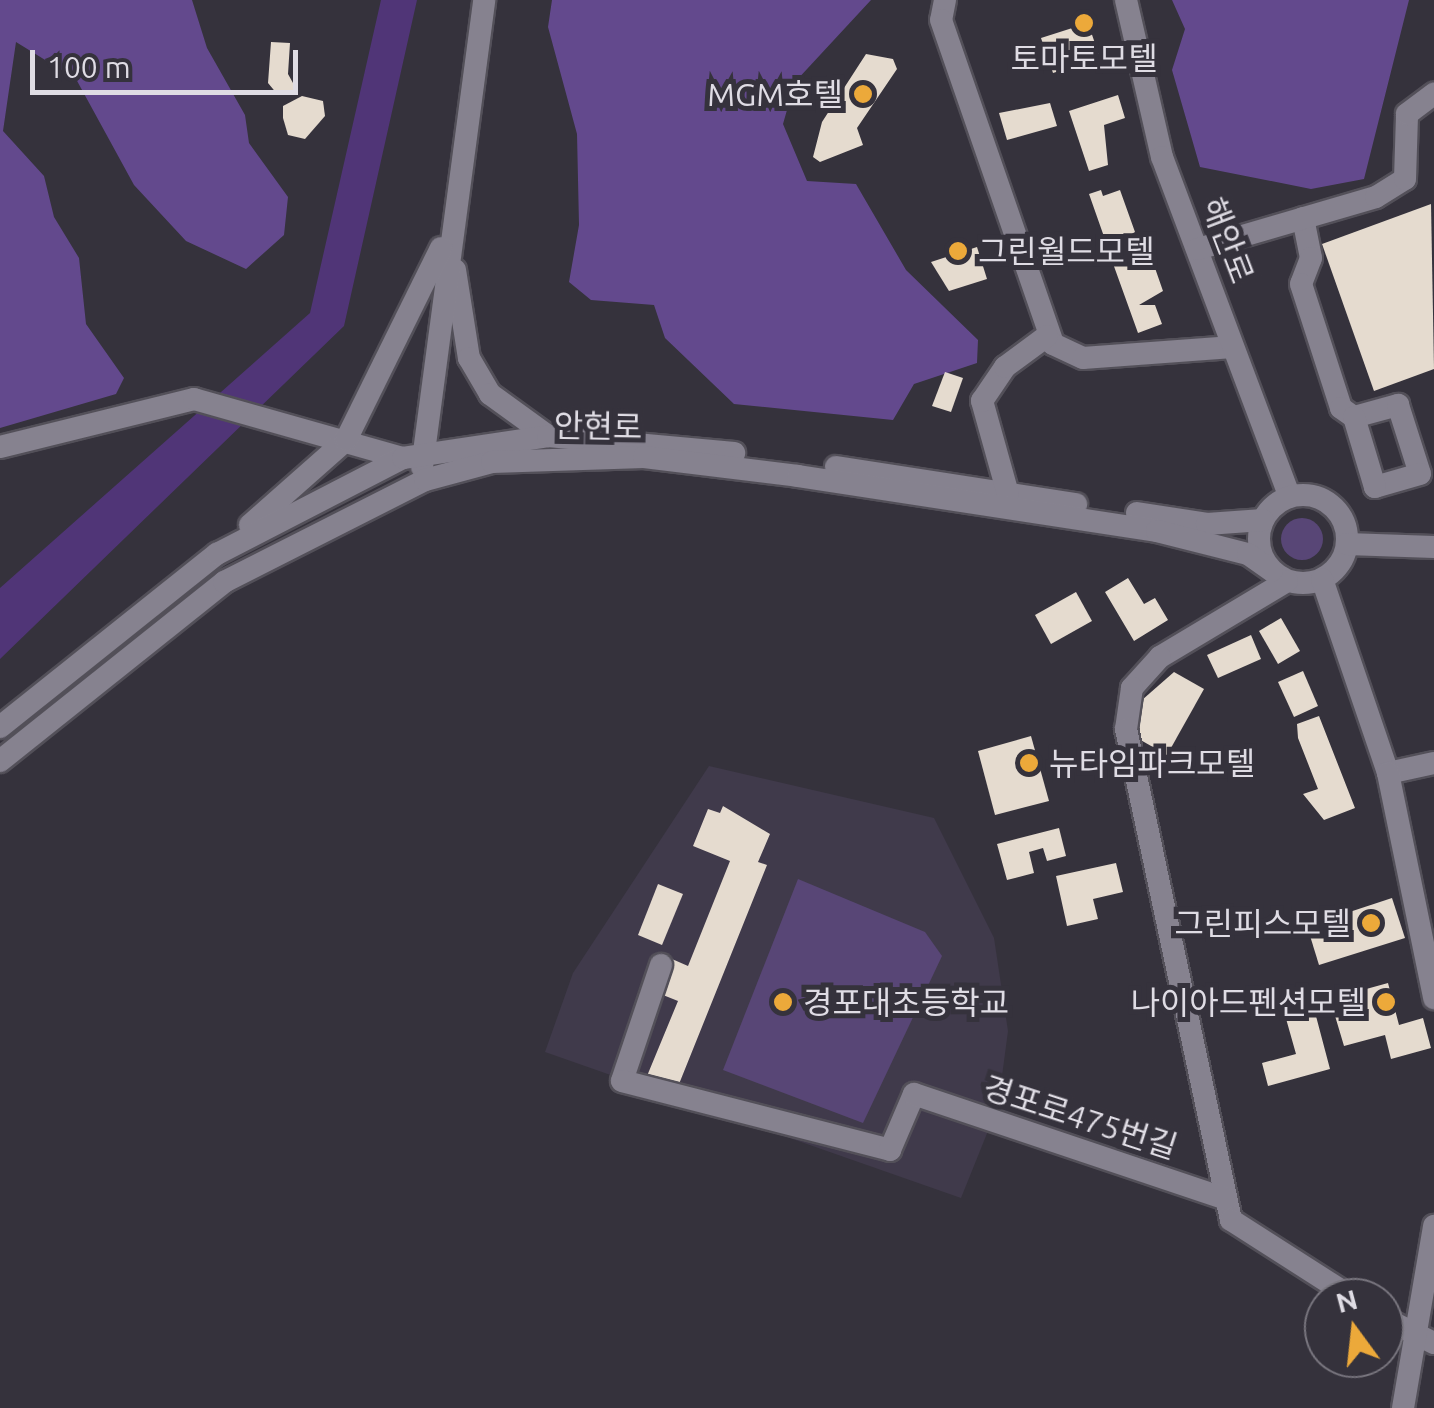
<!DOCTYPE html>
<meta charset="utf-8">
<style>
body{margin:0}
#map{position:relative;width:1434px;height:1408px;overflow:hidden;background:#35323c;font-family:Ubuntu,"Noto Sans KR",sans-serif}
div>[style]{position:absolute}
.built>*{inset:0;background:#403a4b}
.green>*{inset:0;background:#584676}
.round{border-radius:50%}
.forest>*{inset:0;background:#63498d}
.water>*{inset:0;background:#503577}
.building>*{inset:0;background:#e5dbcf}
.roads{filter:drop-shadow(2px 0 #535059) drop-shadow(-2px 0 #535059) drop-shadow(0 2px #535059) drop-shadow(0 -2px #535059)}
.minor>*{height:22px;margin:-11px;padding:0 11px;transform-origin:11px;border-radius:11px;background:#86828f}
.minor>.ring{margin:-11px;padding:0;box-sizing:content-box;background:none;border:22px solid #86828f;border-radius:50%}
.dots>*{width:28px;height:28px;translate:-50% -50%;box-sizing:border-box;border:5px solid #35323c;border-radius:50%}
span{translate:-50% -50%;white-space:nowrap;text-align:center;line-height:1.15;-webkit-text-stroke:10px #35323c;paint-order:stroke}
.poi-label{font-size:32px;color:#dfdce4}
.right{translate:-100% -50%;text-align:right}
.left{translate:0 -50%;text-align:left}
.street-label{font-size:32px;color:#dfdce4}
.north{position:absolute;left:1304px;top:1278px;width:100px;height:100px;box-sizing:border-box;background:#35323c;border:2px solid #79767f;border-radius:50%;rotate:345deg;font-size:28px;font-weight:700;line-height:40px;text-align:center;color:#dfdce4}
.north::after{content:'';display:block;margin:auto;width:35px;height:45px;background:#eca93a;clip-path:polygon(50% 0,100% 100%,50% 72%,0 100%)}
.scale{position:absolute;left:30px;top:50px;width:268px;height:45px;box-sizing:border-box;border:5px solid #dfdce4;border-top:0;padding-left:12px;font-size:30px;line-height:35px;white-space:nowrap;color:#dfdce4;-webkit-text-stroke:8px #35323c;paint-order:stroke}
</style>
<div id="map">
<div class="built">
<div style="clip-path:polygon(709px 766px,934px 818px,994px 938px,1008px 1031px,998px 1106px,961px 1198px,545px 1052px,573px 973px)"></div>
</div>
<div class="green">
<div class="round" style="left:1281px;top:518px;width:42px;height:42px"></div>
<div style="clip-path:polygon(798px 879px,925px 932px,942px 956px,863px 1123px,723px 1070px)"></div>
</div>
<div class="forest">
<div style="clip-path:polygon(0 0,192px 0,207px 48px,245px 115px,249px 143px,288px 197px,284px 235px,246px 269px,186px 241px,134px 185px,76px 79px,16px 42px,3px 131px,44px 176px,54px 217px,79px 258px,86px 324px,124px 378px,116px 394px,0 428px)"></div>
<div style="clip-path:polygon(552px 0,871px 0,795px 82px,783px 124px,807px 181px,856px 184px,906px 270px,978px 340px,977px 363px,914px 384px,893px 420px,734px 404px,665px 338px,654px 305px,591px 300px,569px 282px,579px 225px,577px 134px,548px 27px)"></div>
<div style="clip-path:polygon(1172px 0,1409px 0,1364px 179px,1311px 189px,1200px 167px,1172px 70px,1185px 29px)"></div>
</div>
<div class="water">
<div style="clip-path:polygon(381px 0,417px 0,344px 326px,0 659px,0 588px,310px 313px)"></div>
</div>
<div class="building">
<div style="clip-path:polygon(1088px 23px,1100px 58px,1053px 73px,1041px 38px)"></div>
<div style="clip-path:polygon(271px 42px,290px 43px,288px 74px,298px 92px,278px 95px,268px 83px)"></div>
<div style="clip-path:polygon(866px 54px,893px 59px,897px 69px,857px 128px,863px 145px,820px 162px,813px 157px,822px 122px)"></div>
<div style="clip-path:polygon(1118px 95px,1125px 118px,1104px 125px,1108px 165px,1089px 171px,1069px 111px)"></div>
<div style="clip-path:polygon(302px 96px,323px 101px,325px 116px,305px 139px,288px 135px,283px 118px,283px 106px)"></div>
<div style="clip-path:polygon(1050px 103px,1057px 126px,1007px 140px,999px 113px)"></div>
<div style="clip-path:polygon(1101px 190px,1103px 196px,1120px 190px,1135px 232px,1108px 248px,1089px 194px)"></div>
<div style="clip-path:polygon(1431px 204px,1434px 369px,1374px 391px,1322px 244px)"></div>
<div style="clip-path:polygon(1147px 245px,1163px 291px,1139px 305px,1155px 305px,1162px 324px,1138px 333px,1111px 258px)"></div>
<div style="clip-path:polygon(977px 247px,987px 279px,949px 291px,931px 262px)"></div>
<div style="clip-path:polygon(945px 372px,963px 378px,951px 412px,932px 406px)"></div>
<div style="clip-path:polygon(1128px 578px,1144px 604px,1155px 598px,1168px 620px,1134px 641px,1105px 592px)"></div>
<div style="clip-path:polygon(1076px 592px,1092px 621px,1051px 644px,1035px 615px)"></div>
<div style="clip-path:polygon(1281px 618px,1300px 651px,1278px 664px,1259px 631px)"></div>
<div style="clip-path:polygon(1251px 635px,1261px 659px,1218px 678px,1207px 655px)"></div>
<div style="clip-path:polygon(1303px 671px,1318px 706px,1294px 717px,1278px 682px)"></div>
<div style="clip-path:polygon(1174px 672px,1204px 689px,1167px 755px,1137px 738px,1137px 717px,1142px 700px)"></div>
<div style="clip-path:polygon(1319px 716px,1355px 808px,1324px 820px,1303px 794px,1318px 789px,1298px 738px,1297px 724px)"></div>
<div style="clip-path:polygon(1031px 736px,1049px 801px,995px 815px,978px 751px)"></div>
<div style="clip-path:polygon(723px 806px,770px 834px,758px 862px,767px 865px,677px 1089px,647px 1076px,678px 1001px,658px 993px,672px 959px,688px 966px,730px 861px,693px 846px,708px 809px,720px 813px)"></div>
<div style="clip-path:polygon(1059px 828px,1066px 856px,1047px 861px,1043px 848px,1029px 852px,1034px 873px,1007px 880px,997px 844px)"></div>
<div style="clip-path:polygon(1116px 863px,1123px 892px,1093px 899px,1098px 919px,1067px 926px,1056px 876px)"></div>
<div style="clip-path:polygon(658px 884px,683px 894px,662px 945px,638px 935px)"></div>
<div style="clip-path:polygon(1392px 898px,1405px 938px,1319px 965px,1307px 926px)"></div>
<div style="clip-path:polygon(1388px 983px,1399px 1025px,1423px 1018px,1431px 1048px,1391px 1059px,1385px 1035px,1344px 1046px,1330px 999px)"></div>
<div style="clip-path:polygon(1312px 1001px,1330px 1069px,1268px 1086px,1262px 1063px,1296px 1054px,1283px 1008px)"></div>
</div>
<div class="roads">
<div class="minor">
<div style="left:945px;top:0;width:20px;rotate:101deg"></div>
<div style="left:941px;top:20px;width:343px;rotate:70.9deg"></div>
<div style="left:1053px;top:344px;width:33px;rotate:25deg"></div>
<div style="left:1083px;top:358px;width:150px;rotate:-4.2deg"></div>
<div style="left:1126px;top:0;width:161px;rotate:77.1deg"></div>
<div style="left:1162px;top:157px;width:363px;rotate:69.4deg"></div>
<div style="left:1303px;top:218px;width:41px;rotate:78.7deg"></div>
<div style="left:1311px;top:258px;width:28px;rotate:111deg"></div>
<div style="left:1301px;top:284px;width:130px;rotate:72.1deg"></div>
<div style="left:1341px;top:408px;width:16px;rotate:35deg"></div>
<div style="left:1354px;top:417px;width:46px;rotate:-15.3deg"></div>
<div style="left:1398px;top:405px;width:72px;rotate:72.3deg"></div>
<div style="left:1420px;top:474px;width:47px;rotate:163.9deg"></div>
<div style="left:1375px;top:487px;width:73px;rotate:-106.7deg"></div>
<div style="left:1198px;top:249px;width:185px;rotate:-16.3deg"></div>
<div style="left:1376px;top:197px;width:34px;rotate:-32deg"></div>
<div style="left:1405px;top:179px;width:65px;rotate:-88.2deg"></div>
<div style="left:1407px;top:114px;width:34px;rotate:-37deg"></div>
<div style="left:455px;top:270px;width:89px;rotate:81deg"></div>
<div style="left:469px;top:358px;width:42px;rotate:59.7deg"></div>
<div style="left:490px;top:394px;width:72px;rotate:35.9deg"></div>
<div style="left:0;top:447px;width:200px;rotate:-13.9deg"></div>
<div style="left:194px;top:399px;width:217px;rotate:15.8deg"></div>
<div style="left:422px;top:467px;width:471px;rotate:-82.4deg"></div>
<div style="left:836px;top:467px;width:243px;rotate:8.8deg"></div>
<div style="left:1008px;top:494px;width:97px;rotate:-105.6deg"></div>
<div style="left:982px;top:401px;width:41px;rotate:-55.9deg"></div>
<div style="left:1005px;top:367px;width:52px;rotate:-36.4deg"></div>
<div class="ring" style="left:1259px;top:495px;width:66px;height:66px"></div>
<div style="left:1137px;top:513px;width:71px;rotate:8.9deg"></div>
<div style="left:1207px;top:524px;width:56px;rotate:-4.1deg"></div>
<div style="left:250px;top:525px;width:128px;rotate:-41.5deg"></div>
<div style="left:346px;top:440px;width:214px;rotate:-63.7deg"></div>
<div style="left:1347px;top:544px;width:87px;rotate:2deg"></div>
<div style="left:1322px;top:579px;width:205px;rotate:71.2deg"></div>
<div style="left:1388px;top:773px;width:47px;rotate:-12.3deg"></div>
<div style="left:1287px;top:581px;width:148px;rotate:149.1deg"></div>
<div style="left:1160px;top:657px;width:42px;rotate:132.1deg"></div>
<div style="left:1132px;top:688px;width:41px;rotate:98.3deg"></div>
<div style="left:1126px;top:729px;width:502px;rotate:77.93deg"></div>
<div style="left:1231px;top:1220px;width:145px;rotate:32.6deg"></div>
<div style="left:0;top:727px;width:278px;rotate:-38.6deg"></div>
<div style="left:217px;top:554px;width:209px;rotate:-27.3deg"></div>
<div style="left:403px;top:458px;width:147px;rotate:-8.6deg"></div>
<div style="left:548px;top:436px;width:187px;rotate:5.2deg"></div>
<div style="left:0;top:761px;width:287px;rotate:-38.6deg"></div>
<div style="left:224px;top:582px;width:225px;rotate:-26.9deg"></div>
<div style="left:425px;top:480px;width:69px;rotate:-15deg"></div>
<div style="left:492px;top:462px;width:152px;rotate:-1.9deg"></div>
<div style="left:644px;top:457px;width:155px;rotate:7deg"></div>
<div style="left:798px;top:476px;width:363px;rotate:8.7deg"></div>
<div style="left:1157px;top:531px;width:94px;rotate:14.2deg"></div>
<div style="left:1248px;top:554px;width:29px;rotate:35deg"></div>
<div style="left:1388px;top:773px;width:230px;rotate:78.4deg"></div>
<div style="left:661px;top:965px;width:122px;rotate:108.6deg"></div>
<div style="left:622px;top:1081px;width:277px;rotate:14.4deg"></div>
<div style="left:890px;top:1150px;width:61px;rotate:-66.8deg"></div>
<div style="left:914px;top:1094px;width:329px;rotate:18.6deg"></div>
<div style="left:1384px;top:1318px;width:56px;rotate:26.6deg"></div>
<div style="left:1403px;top:1408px;width:185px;rotate:-80.3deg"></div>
</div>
</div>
<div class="dots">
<div style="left:1084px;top:23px;background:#eca93a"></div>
<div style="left:863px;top:94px;background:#eca93a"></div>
<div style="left:958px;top:251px;background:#eca93a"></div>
<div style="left:1029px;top:763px;background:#eca93a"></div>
<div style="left:1371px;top:923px;background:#eca93a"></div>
<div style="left:783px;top:1002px;background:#eca93a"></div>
<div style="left:1386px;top:1002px;background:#eca93a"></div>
</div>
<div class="poi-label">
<span style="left:1084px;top:58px">토마토모텔</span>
<span class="right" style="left:843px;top:94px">MGM호텔</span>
<span class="left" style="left:978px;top:251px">그린월드모텔</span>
<span class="left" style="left:1049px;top:763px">뉴타임파크모텔</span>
<span class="right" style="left:1351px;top:923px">그린피스모텔</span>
<span class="left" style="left:803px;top:1002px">경포대초등학교</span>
<span class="right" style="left:1366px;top:1002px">나이아드펜션모텔</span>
</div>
<div class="street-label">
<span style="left:1228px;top:240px;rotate:69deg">해안로</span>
<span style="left:598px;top:426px;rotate:1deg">안현로</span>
<span style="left:1080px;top:1117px;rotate:18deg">경포로475번길</span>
</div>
<div class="north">N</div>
<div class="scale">100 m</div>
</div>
